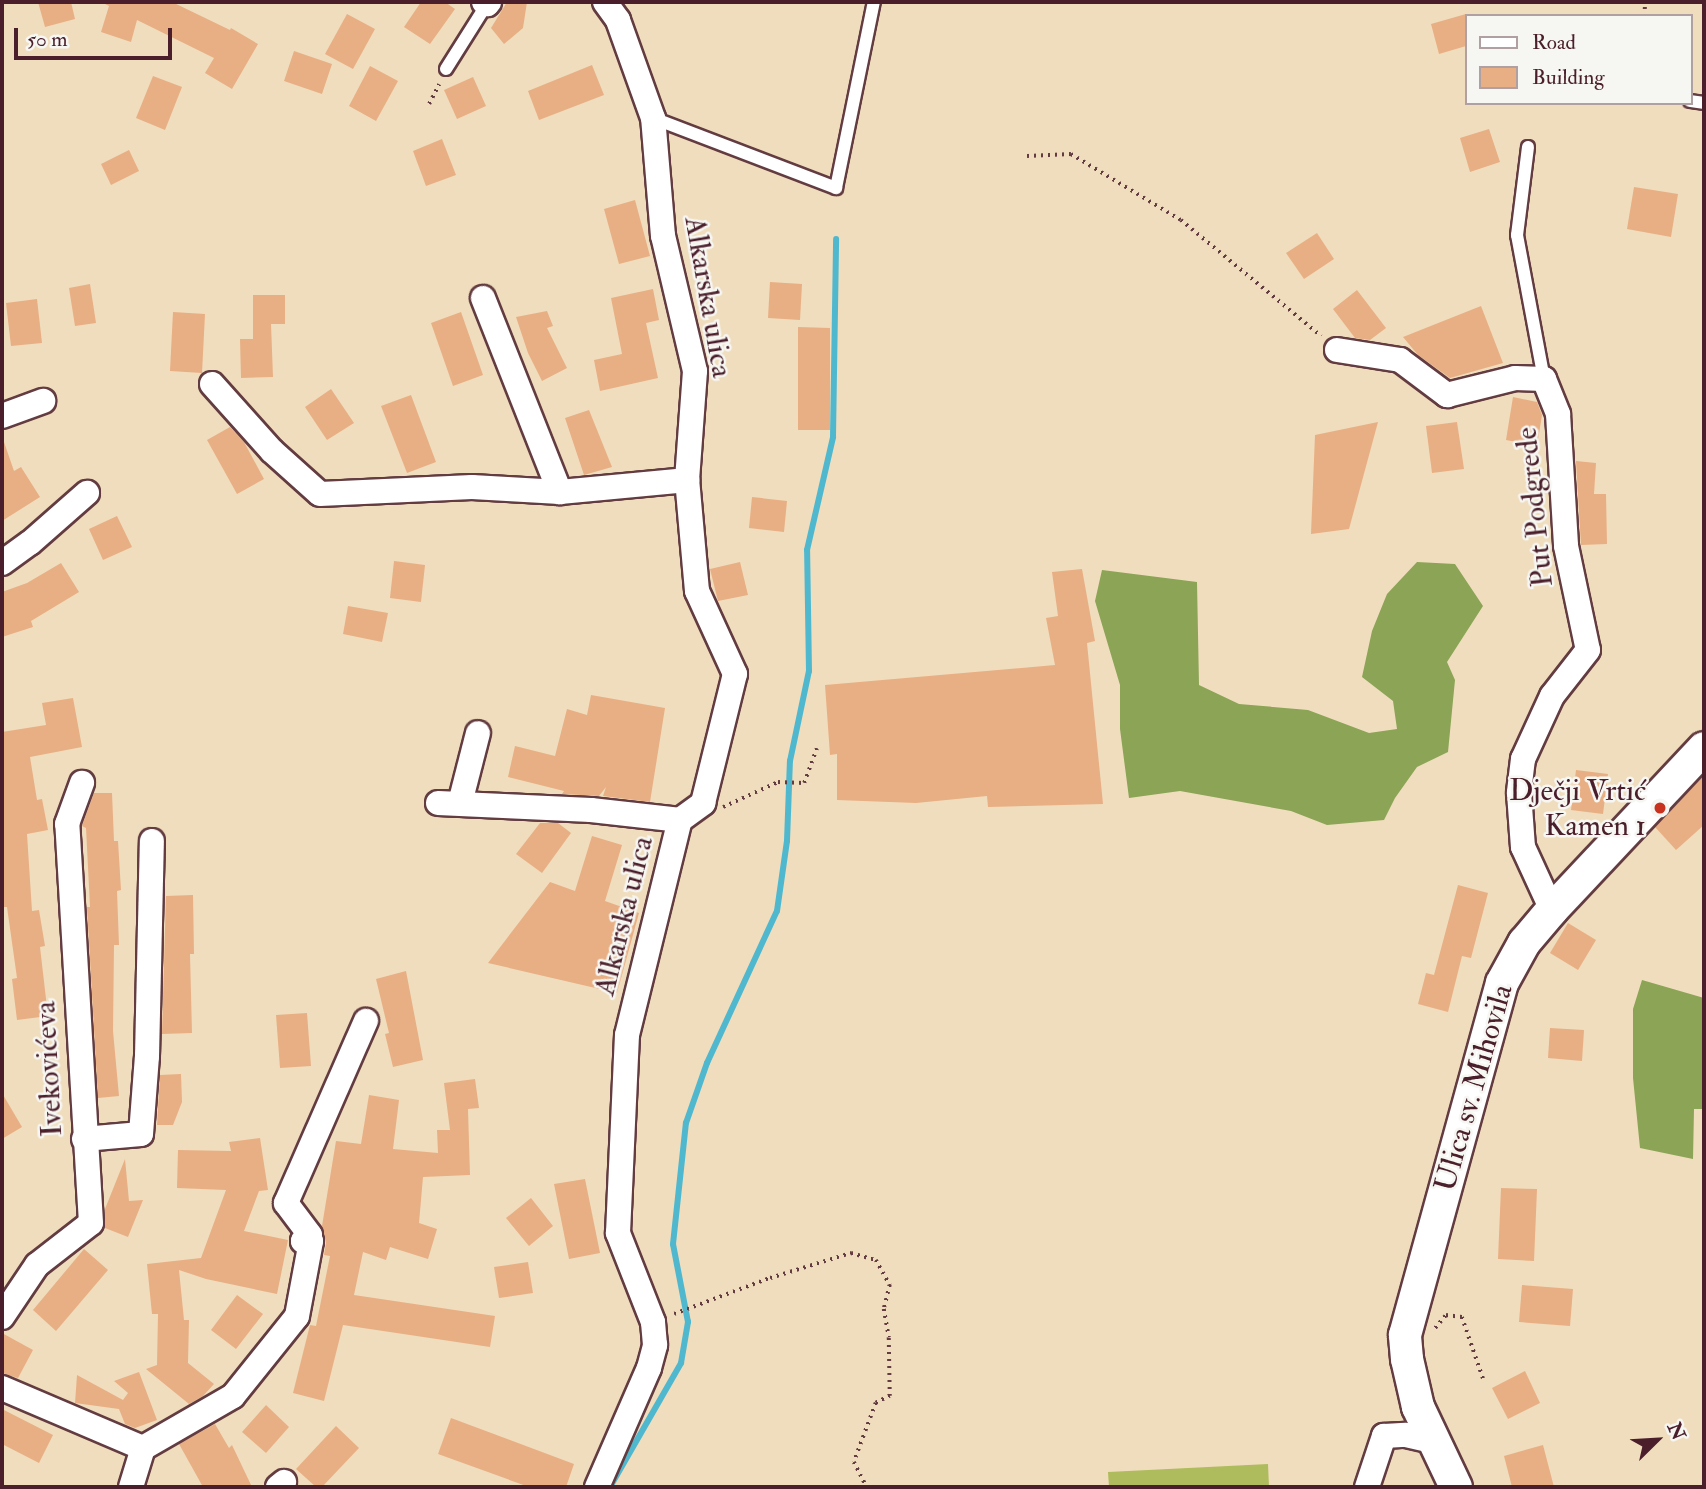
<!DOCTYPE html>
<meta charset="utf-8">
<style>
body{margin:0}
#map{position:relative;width:1706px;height:1489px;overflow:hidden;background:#f0ddbd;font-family:"IM FELL Double Pica",serif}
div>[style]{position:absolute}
.green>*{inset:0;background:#afbc5e}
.forest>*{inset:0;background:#8ba455}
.stream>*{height:6px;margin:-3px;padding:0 3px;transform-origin:3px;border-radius:3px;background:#50b8ce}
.building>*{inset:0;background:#e8af84}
.path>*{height:3.5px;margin-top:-1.75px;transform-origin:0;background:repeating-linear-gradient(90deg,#633c41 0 2px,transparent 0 7px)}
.roads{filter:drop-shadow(2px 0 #633c41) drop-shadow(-2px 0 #633c41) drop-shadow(0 2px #633c41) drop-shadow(0 -2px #633c41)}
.service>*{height:12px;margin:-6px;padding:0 6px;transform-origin:6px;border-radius:6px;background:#fff}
.minor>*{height:24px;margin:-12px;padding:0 12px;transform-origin:12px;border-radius:12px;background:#fff}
.tertiary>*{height:32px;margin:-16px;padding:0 16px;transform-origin:16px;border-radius:16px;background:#fff}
.dots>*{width:19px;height:19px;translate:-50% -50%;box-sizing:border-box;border:4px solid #f6f6f2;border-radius:50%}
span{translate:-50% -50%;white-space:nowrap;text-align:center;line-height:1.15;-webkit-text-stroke:5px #f6f6f2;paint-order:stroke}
.street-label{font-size:30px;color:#4a1f2b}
.poi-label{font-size:30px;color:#4a1f2b}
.right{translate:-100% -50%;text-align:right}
.frame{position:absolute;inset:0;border:4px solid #4a1f2b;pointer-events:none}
.legend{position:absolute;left:1465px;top:14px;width:228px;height:91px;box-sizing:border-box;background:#f6f6f2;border:2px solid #b1a0a2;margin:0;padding:9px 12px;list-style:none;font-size:21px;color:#4a1f2b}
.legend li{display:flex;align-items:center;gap:14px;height:35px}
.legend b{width:35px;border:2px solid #b1a0a2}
.north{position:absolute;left:1622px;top:1405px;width:70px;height:70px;-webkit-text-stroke:5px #f6f6f2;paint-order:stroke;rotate:66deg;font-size:19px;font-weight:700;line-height:28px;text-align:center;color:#4a1f2b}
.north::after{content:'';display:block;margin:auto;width:24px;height:32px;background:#4a1f2b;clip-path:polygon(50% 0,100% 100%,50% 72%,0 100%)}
.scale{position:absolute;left:14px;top:28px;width:158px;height:32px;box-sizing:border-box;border:4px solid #4a1f2b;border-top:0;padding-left:9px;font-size:21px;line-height:24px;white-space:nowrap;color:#4a1f2b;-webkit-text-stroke:5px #f6f6f2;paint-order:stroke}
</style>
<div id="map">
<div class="green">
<div style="clip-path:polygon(1268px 1464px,1269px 1487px,1109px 1487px,1108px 1472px)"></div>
</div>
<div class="forest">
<div style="clip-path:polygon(1417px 562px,1455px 564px,1483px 606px,1447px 662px,1455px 680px,1448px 752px,1417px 767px,1395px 798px,1384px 820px,1327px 825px,1291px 811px,1180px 791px,1129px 798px,1120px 729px,1120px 685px,1095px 601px,1102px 570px,1197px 582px,1199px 685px,1239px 704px,1308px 710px,1369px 733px,1397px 729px,1393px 701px,1362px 677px,1372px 631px,1387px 594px)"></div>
<div style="clip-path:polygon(1642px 980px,1704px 998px,1704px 1109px,1694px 1109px,1693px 1159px,1640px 1148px,1633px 1078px,1633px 1009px)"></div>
</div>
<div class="stream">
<div style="left:610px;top:1487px;width:143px;rotate:-60.2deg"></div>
<div style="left:681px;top:1363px;width:42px;rotate:-80.3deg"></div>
<div style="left:688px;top:1322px;width:79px;rotate:-100.9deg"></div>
<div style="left:673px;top:1244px;width:122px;rotate:-83.9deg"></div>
<div style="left:686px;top:1123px;width:64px;rotate:-70.7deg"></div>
<div style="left:707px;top:1063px;width:167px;rotate:-65.3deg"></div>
<div style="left:777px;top:911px;width:71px;rotate:-81.9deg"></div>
<div style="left:787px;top:841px;width:80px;rotate:-87.9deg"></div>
<div style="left:790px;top:761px;width:92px;rotate:-78.1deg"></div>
<div style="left:809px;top:671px;width:121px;rotate:-90.9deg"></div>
<div style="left:807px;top:550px;width:116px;rotate:-77deg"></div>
<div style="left:833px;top:437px;width:198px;rotate:-89.1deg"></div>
</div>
<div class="building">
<div style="clip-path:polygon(38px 2px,71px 2px,75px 19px,45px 27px)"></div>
<div style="clip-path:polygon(101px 2px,172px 2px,230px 30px,231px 28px,258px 44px,232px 89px,205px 73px,214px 58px,137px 20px,131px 42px,101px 32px,109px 6px)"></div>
<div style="clip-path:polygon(421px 2px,445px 2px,455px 9px,430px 44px,404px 27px)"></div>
<div style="clip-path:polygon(507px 2px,527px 2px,523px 28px,504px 44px,491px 28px)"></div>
<div style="clip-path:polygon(347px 14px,375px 29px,353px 69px,325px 54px)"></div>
<div style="clip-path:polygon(1466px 14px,1466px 46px,1439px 54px,1431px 24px)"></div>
<div style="clip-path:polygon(294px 51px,332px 64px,322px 94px,284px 81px)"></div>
<div style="clip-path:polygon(592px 65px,604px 95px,539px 120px,528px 91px)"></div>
<div style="clip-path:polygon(370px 66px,398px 81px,376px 121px,349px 106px)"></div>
<div style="clip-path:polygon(153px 76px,182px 87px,165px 130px,136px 118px)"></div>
<div style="clip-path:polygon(473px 77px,486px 106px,457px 119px,444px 90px)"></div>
<div style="clip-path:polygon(1489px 129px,1500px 162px,1470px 172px,1460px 138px)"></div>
<div style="clip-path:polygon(442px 139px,456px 175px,426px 186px,413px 151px)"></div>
<div style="clip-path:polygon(129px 150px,139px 171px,111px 185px,101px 164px)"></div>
<div style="clip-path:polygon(1634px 187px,1678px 194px,1671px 237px,1627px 229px)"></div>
<div style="clip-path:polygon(635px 200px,650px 256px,619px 264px,604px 209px)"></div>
<div style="clip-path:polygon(1317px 233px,1334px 259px,1304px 279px,1286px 253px)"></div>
<div style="clip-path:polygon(770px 282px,802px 284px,800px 320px,768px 318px)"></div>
<div style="clip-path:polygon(90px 284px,96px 323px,75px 326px,69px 288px)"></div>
<div style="clip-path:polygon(653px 289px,659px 320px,646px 323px,658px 378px,600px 391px,594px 360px,622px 354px,611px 298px)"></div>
<div style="clip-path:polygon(1357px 290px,1386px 328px,1370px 340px,1355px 338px,1333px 309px)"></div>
<div style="clip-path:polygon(253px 295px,285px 295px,285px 324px,271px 324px,273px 377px,241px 378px,240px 339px,253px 339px)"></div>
<div style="clip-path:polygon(37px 299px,42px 343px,11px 346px,6px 303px)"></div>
<div style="clip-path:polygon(1481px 306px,1503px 363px,1450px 378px,1418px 355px,1403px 337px)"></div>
<div style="clip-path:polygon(547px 311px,553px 326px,547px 328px,567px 368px,542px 381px,528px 353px,516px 317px)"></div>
<div style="clip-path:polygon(173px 312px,205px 314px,202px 373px,170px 371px)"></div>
<div style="clip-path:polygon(461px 312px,483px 375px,453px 386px,431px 323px)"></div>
<div style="clip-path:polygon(798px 327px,830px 328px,830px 430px,798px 430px)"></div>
<div style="clip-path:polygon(331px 389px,354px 423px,327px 440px,305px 407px)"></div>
<div style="clip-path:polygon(411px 395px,436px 462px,407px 473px,381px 406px)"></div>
<div style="clip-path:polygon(1513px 397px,1537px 402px,1542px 415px,1537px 446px,1506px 440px)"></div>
<div style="clip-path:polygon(589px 410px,612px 467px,584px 475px,565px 418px)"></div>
<div style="clip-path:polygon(1378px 422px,1349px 529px,1311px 534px,1315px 435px)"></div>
<div style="clip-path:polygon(1457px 422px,1464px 469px,1432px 473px,1426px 426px)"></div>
<div style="clip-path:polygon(230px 427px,244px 442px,264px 479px,237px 494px,207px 440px)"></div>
<div style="clip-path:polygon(2px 442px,4px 442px,14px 471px,21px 467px,40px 497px,2px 521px)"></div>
<div style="clip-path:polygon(1576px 461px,1596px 463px,1594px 494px,1606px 494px,1607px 544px,1581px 545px)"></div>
<div style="clip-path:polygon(752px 497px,787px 501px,784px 532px,749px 528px)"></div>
<div style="clip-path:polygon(117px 516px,132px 547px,103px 560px,89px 529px)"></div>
<div style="clip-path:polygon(394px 561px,425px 565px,421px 602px,390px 598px)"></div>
<div style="clip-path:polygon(740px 562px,748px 595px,718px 601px,710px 569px)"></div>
<div style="clip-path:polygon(61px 563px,79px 592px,31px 621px,33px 627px,2px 637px,2px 592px,27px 583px)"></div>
<div style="clip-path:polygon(1082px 569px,1095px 641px,1087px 643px,1103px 804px,988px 807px,987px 796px,916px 803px,837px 800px,837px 754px,830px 755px,825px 685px,1055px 665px,1046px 618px,1058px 616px,1052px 572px)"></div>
<div style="clip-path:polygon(348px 606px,388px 613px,382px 642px,343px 634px)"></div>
<div style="clip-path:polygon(591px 695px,665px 708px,650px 802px,603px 796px,606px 787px,599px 796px,562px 794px,564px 791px,508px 777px,515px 746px,555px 756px,567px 709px,587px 715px)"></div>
<div style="clip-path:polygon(73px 698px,82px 747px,30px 757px,37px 800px,42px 799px,48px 830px,27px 834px,32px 911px,39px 910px,45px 946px,40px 947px,48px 1016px,17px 1020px,12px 979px,17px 978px,7px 907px,2px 907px,2px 732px,46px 725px,42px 703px)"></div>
<div style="clip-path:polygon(1576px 770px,1608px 774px,1603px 814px,1571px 810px)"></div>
<div style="clip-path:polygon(1704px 775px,1704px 825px,1676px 850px,1655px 827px)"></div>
<div style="clip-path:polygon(94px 793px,112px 793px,114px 841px,118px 841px,121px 890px,117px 891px,119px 945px,114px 945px,113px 1031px,119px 1096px,98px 1098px,87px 907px,90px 907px,86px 828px,82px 826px)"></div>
<div style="clip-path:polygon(540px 823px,558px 823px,571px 833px,542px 873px,516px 854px)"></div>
<div style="clip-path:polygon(592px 836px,622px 845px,605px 901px,639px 913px,617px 993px,488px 963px,550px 882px,575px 891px)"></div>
<div style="clip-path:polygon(1458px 885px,1488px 893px,1471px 958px,1462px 956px,1448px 1012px,1418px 1004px,1426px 973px,1434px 975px)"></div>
<div style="clip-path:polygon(193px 895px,194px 954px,190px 954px,192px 1033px,162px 1034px,166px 896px)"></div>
<div style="clip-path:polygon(1568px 923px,1596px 940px,1578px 970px,1550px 953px)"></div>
<div style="clip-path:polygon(406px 971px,423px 1060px,393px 1067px,385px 1034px,389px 1033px,376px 979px)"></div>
<div style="clip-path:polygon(307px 1013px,311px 1066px,280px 1068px,276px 1015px)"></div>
<div style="clip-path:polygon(1550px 1028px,1584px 1030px,1582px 1061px,1548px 1058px)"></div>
<div style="clip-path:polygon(181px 1074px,182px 1102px,173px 1125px,157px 1125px,160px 1075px)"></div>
<div style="clip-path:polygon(475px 1079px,479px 1108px,468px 1109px,470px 1175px,423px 1177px,419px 1223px,437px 1229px,428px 1259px,390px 1247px,386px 1260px,363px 1252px,354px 1295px,495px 1316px,490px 1347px,343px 1325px,324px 1401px,293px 1393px,310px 1325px,316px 1326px,330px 1256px,324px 1255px,326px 1243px,322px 1226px,336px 1141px,361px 1144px,369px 1095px,399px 1100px,393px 1149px,438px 1153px,437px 1130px,450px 1130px,444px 1083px)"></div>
<div style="clip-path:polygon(2px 1093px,22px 1127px,2px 1139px)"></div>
<div style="clip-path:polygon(260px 1138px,268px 1190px,259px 1191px,244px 1231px,288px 1240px,277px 1294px,206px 1279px,179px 1270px,184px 1320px,189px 1320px,188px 1363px,214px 1384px,203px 1396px,189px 1404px,146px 1369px,157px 1365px,158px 1314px,152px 1314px,147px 1264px,201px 1258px,226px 1190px,177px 1188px,178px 1150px,231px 1151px,229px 1142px)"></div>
<div style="clip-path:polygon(125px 1159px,129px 1201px,143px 1200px,128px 1237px,105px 1228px,105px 1209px)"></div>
<div style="clip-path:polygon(585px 1179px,600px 1253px,569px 1259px,554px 1184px)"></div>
<div style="clip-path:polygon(1501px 1188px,1537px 1189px,1534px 1261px,1498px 1259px)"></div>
<div style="clip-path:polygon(531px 1198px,553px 1226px,529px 1246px,506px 1218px)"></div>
<div style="clip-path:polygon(84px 1249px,108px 1270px,56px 1331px,33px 1310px)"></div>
<div style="clip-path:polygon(528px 1262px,533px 1293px,499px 1298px,494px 1267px)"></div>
<div style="clip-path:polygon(1522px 1285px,1573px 1289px,1570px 1326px,1519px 1322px)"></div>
<div style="clip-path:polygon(237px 1295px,263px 1314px,236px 1349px,211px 1330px)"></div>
<div style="clip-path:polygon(2px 1333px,33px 1350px,18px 1378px,2px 1373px)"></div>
<div style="clip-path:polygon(1525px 1371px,1540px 1403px,1508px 1419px,1492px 1388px)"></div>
<div style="clip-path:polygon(139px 1372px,157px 1420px,135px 1428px,125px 1424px,119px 1409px,75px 1403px,77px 1375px,123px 1400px,128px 1393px,114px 1381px)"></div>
<div style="clip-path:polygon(266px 1405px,289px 1427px,266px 1453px,242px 1432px)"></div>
<div style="clip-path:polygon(2px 1409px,53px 1435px,39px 1463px,2px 1444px)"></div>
<div style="clip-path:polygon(451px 1418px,574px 1464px,566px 1487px,529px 1487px,438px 1454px)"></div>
<div style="clip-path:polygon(215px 1424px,229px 1448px,232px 1445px,252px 1487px,203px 1487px,179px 1444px)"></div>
<div style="clip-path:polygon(336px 1426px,359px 1448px,322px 1487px,316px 1487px,296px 1469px)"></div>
<div style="clip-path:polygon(1543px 1445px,1554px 1487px,1512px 1487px,1504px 1456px)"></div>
</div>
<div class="path">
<div style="left:1644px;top:16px;width:14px;rotate:-86deg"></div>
<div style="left:429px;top:104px;width:22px;rotate:-63deg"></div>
<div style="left:1027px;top:156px;width:44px;rotate:-2.6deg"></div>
<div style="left:1071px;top:154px;width:128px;rotate:31deg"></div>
<div style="left:1181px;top:220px;width:182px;rotate:39.6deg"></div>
<div style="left:723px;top:807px;width:60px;rotate:-24.4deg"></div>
<div style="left:778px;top:782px;width:26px;rotate:2deg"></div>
<div style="left:804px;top:783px;width:37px;rotate:-70deg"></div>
<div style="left:674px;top:1314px;width:103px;rotate:-20.6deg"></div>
<div style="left:770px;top:1278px;width:85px;rotate:-17.2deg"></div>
<div style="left:851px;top:1253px;width:26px;rotate:16deg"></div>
<div style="left:876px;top:1260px;width:29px;rotate:61deg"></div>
<div style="left:890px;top:1285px;width:25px;rotate:104deg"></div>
<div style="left:884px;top:1309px;width:29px;rotate:80deg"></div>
<div style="left:889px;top:1338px;width:58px;rotate:89deg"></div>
<div style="left:890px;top:1396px;width:16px;rotate:153deg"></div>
<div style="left:876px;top:1403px;width:63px;rotate:110.4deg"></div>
<div style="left:854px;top:1462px;width:28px;rotate:63deg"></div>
<div style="left:1435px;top:1328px;width:17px;rotate:-50deg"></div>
<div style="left:1446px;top:1315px;width:16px;rotate:7deg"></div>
<div style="left:1462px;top:1317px;width:65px;rotate:71deg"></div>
</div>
<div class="roads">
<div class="service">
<div style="left:446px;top:69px;width:77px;rotate:-57.8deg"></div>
<div style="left:1690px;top:101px;width:14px;rotate:8deg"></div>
<div style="left:653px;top:118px;width:196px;rotate:20.9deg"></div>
<div style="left:836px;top:188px;width:190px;rotate:-78.5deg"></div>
<div style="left:1528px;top:147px;width:89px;rotate:97.1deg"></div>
<div style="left:1517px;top:235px;width:147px;rotate:79.4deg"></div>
</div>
<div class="minor">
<div style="left:484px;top:2px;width:4px;rotate:34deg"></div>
<div style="left:487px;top:4px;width:3px;rotate:-45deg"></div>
<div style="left:483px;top:298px;width:209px;rotate:68.4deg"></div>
<div style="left:1337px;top:350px;width:64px;rotate:9deg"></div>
<div style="left:1400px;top:360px;width:59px;rotate:36.7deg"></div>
<div style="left:1447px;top:395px;width:70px;rotate:-14deg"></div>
<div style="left:1515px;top:378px;width:29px;rotate:2deg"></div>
<div style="left:1544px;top:379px;width:38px;rotate:68deg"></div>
<div style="left:1558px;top:414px;width:132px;rotate:86.5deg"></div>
<div style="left:1566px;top:546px;width:106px;rotate:78.1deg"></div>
<div style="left:1588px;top:650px;width:58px;rotate:128deg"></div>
<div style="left:1552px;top:696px;width:69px;rotate:114.7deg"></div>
<div style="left:1523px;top:759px;width:34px;rotate:97deg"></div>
<div style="left:1519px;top:793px;width:54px;rotate:85.8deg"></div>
<div style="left:1523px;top:847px;width:69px;rotate:65.3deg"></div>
<div style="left:212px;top:384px;width:90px;rotate:48.2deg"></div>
<div style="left:272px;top:451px;width:64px;rotate:41.9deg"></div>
<div style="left:320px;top:494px;width:152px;rotate:-2.6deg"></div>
<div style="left:472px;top:487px;width:88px;rotate:3.3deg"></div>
<div style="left:560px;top:492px;width:128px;rotate:-5.4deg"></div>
<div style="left:2px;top:416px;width:44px;rotate:-20.1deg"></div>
<div style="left:2px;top:563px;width:34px;rotate:-36deg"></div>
<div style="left:30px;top:543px;width:76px;rotate:-41.3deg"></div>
<div style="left:438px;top:803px;width:153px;rotate:2.6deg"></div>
<div style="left:591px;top:810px;width:90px;rotate:6.4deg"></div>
<div style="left:460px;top:803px;width:72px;rotate:-75.6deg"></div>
<div style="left:84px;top:1139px;width:57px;rotate:-5deg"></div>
<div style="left:141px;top:1134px;width:78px;rotate:-85.6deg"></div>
<div style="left:147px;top:1056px;width:215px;rotate:-88.7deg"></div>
<div style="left:2px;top:1317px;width:63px;rotate:-56.1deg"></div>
<div style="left:37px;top:1265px;width:68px;rotate:-37.9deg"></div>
<div style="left:91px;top:1223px;width:400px;rotate:-93.4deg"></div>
<div style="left:67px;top:824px;width:44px;rotate:-69.9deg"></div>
<div style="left:2px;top:1388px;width:153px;rotate:23.1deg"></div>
<div style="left:143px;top:1448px;width:104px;rotate:-30deg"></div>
<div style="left:233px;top:1396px;width:102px;rotate:-51.3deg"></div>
<div style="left:297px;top:1316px;width:76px;rotate:-79.4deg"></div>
<div style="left:311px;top:1241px;width:8px;rotate:180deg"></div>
<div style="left:303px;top:1241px;width:9px;rotate:-41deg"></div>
<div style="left:310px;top:1235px;width:40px;rotate:-127deg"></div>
<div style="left:286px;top:1203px;width:199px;rotate:-66.3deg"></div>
<div style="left:131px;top:1487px;width:41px;rotate:-72.9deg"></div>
<div style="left:278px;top:1487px;width:8px;rotate:-40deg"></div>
<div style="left:597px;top:1487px;width:130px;rotate:-66.4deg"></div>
<div style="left:649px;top:1368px;width:24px;rotate:-75deg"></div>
<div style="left:655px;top:1345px;width:23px;rotate:-95deg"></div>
<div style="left:653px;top:1322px;width:96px;rotate:-111.5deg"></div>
<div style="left:618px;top:1233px;width:198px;rotate:-87.4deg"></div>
<div style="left:627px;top:1035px;width:221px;rotate:-76.2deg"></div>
<div style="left:680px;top:820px;width:29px;rotate:-36deg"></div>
<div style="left:703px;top:803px;width:133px;rotate:-76.1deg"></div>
<div style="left:735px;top:674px;width:91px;rotate:-114.6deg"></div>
<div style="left:697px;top:591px;width:111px;rotate:-95.1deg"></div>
<div style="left:687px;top:480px;width:109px;rotate:-85.8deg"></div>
<div style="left:695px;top:371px;width:139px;rotate:-103.3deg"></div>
<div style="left:663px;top:236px;width:118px;rotate:-94.8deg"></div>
<div style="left:653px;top:118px;width:104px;rotate:-109.7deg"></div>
<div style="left:618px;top:20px;width:22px;rotate:-126deg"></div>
<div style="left:1367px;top:1487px;width:54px;rotate:-71.6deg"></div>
<div style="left:1384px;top:1436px;width:22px;rotate:-3deg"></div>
<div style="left:1406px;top:1435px;width:28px;rotate:13deg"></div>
</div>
<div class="tertiary">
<div style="left:1456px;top:1487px;width:89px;rotate:-115.4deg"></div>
<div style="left:1418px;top:1407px;width:49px;rotate:-102.9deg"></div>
<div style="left:1407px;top:1359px;width:24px;rotate:-95deg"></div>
<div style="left:1405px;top:1335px;width:365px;rotate:-74.6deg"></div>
<div style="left:1502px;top:983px;width:46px;rotate:-61.2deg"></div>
<div style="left:1524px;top:943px;width:43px;rotate:-49.7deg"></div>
<div style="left:1552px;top:910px;width:222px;rotate:-46.8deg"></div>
</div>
</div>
<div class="dots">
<div style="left:1660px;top:808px;background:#c8321e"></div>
</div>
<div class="street-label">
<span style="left:708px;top:297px;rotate:80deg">Alkarska ulica</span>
<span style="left:1535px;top:507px;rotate:-96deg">Put Podgrede</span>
<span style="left:624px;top:916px;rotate:-76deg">Alkarska ulica</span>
<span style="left:49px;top:1069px;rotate:-93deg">Ivekovićeva</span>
<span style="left:1474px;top:1088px;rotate:-74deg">Ulica sv. Mihovila</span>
</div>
<div class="poi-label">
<span class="right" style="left:1646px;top:808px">Dječji Vrtić<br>Kamen 1</span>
</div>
<div class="frame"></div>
<ul class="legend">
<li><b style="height:9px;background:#fff"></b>Road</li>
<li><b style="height:19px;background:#e8af84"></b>Building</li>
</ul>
<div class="north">N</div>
<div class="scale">50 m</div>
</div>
